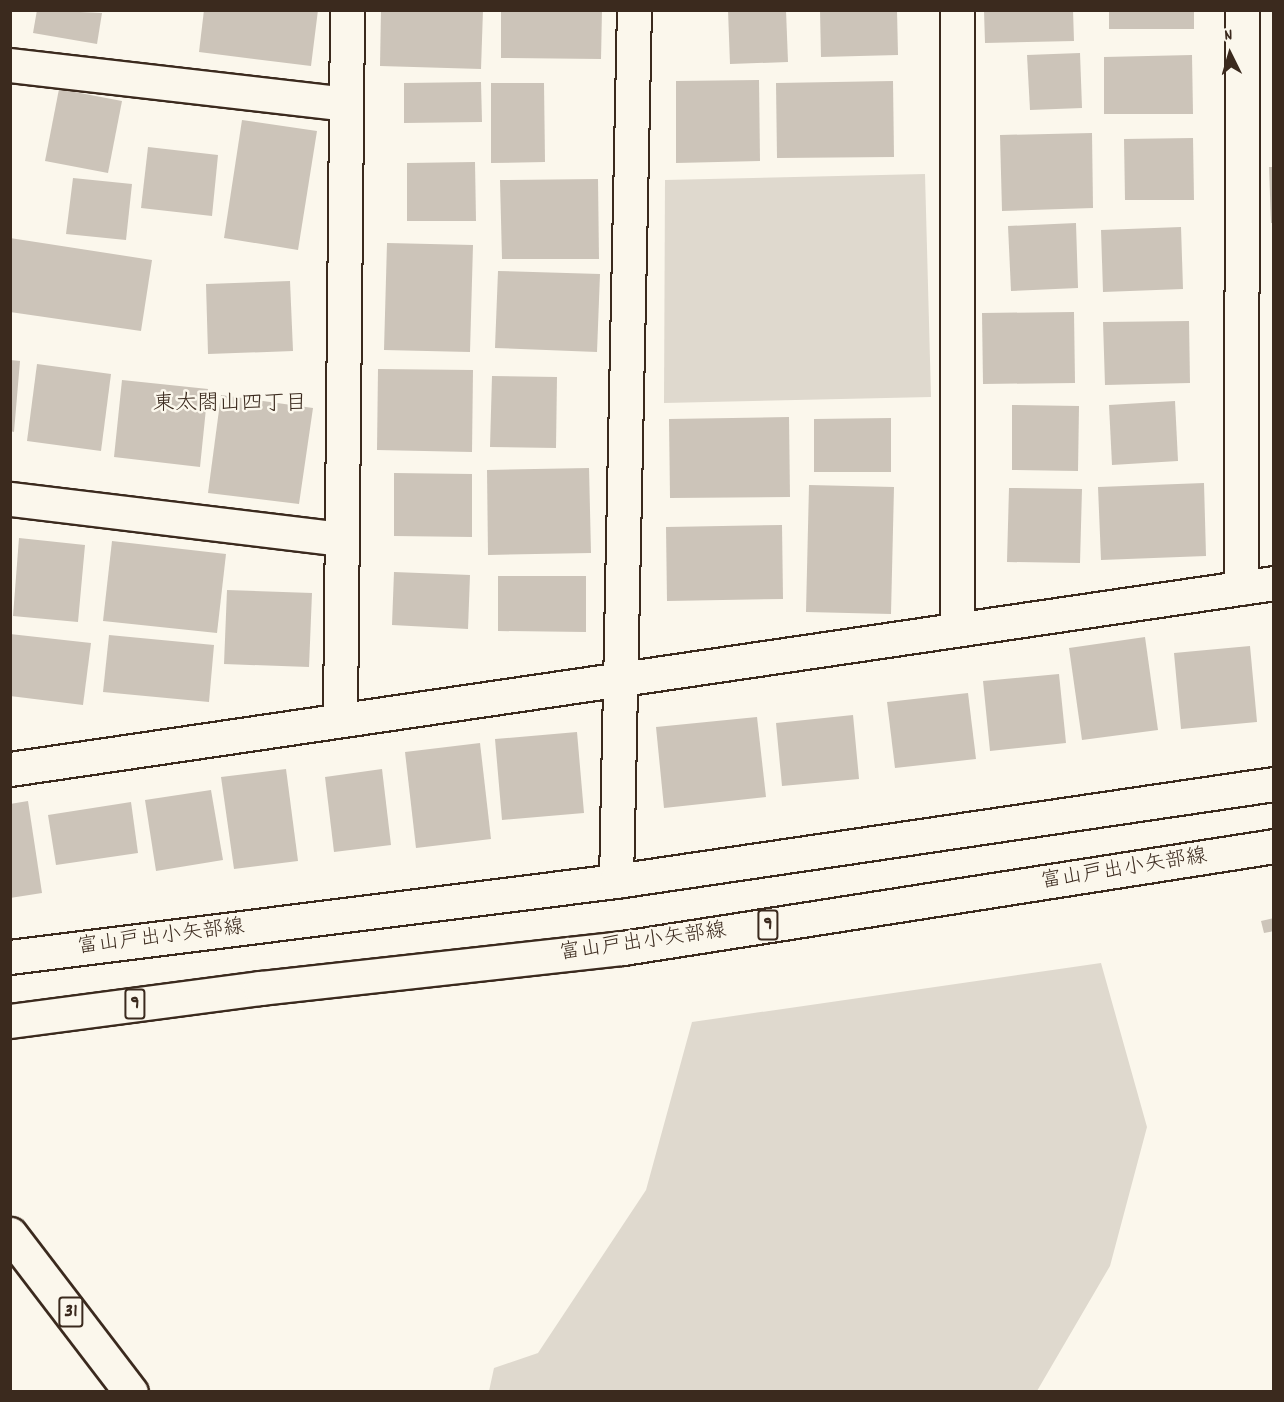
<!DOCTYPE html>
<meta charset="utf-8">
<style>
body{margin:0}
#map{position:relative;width:1284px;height:1402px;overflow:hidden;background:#fbf7ec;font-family:Dekko,"Klee One",sans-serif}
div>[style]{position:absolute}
.green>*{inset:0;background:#dfd9ce}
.building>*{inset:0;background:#ccc4b9}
.roads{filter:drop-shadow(2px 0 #3b2a1e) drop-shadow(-2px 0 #3b2a1e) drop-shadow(0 2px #3b2a1e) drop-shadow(0 -2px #3b2a1e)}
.minor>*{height:33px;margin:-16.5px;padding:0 16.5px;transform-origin:16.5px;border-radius:16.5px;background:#fbf7ec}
.primary>*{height:33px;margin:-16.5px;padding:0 16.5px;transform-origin:16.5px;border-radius:16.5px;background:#fbf7ec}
span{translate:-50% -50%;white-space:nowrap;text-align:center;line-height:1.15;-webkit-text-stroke:5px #fbf7ec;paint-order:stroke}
.shield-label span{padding:2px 4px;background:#fbf7ec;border:2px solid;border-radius:4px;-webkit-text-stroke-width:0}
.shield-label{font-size:20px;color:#3b2a1e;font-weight:700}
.street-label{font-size:21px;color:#3b2a1e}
.neighbourhood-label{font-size:22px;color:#3b2a1e}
.frame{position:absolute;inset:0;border:12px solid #3b2a1e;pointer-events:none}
.north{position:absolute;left:1200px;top:24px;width:60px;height:60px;-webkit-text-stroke:4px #fbf7ec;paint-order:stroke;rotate:355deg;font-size:16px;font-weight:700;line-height:24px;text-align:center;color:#3b2a1e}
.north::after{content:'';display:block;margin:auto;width:21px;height:27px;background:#3b2a1e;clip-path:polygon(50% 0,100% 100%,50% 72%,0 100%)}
</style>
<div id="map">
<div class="green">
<div style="clip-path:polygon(925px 174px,931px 397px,664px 403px,665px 180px)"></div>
<div style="clip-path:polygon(1101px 963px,1147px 1127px,1110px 1266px,1037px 1391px,489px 1391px,494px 1368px,538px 1353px,646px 1190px,692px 1022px)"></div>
</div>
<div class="building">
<div style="clip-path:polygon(37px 10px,102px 13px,97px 44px,33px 33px)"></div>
<div style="clip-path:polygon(204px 10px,318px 10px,311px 66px,199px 52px)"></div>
<div style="clip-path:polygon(381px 10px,483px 10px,481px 69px,380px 66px)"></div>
<div style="clip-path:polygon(501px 10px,602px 10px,601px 59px,501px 58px)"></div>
<div style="clip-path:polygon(728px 10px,786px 10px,788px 62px,730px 64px)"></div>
<div style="clip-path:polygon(820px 10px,897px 10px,898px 55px,821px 57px)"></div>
<div style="clip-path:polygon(984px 10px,1073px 10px,1074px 41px,985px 43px)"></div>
<div style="clip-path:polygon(1109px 10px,1194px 10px,1194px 29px,1109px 29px)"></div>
<div style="clip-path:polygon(1080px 53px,1082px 108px,1030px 110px,1027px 55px)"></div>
<div style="clip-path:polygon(1192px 55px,1193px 114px,1104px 114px,1104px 57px)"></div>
<div style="clip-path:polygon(759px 80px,760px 161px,676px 163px,676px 81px)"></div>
<div style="clip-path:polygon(893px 81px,894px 157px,777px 158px,776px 83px)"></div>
<div style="clip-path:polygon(481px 82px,482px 122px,404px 123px,404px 83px)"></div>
<div style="clip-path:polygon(491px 83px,544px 83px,545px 162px,491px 163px)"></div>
<div style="clip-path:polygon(59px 89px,122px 101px,108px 173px,45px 161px)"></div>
<div style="clip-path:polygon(242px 120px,317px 131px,298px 250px,224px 238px)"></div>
<div style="clip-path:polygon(1092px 133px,1093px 208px,1002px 211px,1000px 135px)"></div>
<div style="clip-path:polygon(1193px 138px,1194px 200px,1125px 200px,1124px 139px)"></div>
<div style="clip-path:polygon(148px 147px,218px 155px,212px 216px,141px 208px)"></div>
<div style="clip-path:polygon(475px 162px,476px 221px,407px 221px,407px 163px)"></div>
<div style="clip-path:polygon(1269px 167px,1274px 167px,1274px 223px,1271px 223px)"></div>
<div style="clip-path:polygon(73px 178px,132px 184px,126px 240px,66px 234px)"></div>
<div style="clip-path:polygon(598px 179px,599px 259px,502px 259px,500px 180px)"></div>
<div style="clip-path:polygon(1076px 223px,1078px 288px,1011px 291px,1008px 226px)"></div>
<div style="clip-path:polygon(1181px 227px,1183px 289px,1103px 292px,1101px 230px)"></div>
<div style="clip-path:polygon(10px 238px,152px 260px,141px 331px,10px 312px)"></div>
<div style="clip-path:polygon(387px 243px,473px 245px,470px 352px,384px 350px)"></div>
<div style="clip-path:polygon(498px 271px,600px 274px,597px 352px,495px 348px)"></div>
<div style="clip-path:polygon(290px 281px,293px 351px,208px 354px,206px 284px)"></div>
<div style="clip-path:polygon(1074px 312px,1075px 383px,983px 384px,982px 313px)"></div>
<div style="clip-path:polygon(1189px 321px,1190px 383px,1105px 385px,1103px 322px)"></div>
<div style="clip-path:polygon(10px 360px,20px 361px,14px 432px,10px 431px)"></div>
<div style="clip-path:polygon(37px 364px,111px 374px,101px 451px,27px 441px)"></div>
<div style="clip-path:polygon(378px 369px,473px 370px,472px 452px,377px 450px)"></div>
<div style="clip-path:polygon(492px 376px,557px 377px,556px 448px,490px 447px)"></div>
<div style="clip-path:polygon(122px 380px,208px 389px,200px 467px,114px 457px)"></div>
<div style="clip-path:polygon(221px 395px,313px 408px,299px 504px,208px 493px)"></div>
<div style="clip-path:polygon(1175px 401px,1178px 461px,1112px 465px,1109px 405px)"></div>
<div style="clip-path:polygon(1012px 405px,1079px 406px,1078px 471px,1012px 470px)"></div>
<div style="clip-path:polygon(789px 417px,790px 497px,670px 498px,669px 419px)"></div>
<div style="clip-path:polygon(891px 418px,891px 472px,814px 472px,814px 419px)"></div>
<div style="clip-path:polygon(589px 468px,591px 553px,488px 555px,487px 470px)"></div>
<div style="clip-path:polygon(394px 473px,472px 474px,472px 537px,394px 536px)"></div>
<div style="clip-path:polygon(1204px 483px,1206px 556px,1101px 560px,1098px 487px)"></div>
<div style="clip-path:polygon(809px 485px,894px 487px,891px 614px,806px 612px)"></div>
<div style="clip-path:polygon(1009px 488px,1082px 489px,1080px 563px,1007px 562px)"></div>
<div style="clip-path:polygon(782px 525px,783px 599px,667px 601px,666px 527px)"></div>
<div style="clip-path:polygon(19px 538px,85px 545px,78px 622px,13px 616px)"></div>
<div style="clip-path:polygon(112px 541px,226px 554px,217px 633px,103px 621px)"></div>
<div style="clip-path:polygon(394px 572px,470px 575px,468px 629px,392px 625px)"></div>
<div style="clip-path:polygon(498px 576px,586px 576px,586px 632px,498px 631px)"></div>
<div style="clip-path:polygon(227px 590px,312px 593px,309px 667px,224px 664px)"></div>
<div style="clip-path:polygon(10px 634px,91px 643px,83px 705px,10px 696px)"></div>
<div style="clip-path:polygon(109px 635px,214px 645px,209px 702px,103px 692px)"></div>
<div style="clip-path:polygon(1145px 637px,1158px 730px,1082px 740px,1069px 648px)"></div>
<div style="clip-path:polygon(1250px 646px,1257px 722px,1181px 729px,1174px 653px)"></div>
<div style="clip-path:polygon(1059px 674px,1066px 743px,990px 751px,983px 681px)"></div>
<div style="clip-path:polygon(968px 693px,976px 759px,895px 768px,887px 702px)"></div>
<div style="clip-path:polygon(853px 715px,859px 779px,782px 786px,776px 723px)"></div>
<div style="clip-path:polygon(757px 717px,766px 797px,664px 808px,656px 727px)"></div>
<div style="clip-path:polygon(577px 732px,584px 813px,502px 820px,495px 739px)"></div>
<div style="clip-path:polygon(480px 743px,491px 839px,416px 848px,405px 752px)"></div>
<div style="clip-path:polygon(286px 769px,298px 861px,234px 869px,221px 777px)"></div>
<div style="clip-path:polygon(382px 769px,391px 845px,334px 852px,325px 777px)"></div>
<div style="clip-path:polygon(211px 790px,223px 860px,156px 871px,145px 800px)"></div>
<div style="clip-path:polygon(28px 801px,42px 893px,10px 898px,10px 804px)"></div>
<div style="clip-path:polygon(131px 802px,138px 853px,56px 865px,48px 815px)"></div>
<div style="clip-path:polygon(1274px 918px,1274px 931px,1264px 933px,1261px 921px)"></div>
</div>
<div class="roads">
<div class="minor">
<div style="left:10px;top:65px;width:337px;rotate:6.6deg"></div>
<div style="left:10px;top:499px;width:333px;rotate:6.9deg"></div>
<div style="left:1241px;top:588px;width:578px;rotate:-89.9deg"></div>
<div style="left:957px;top:628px;width:618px;rotate:-90deg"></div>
<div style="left:340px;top:717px;width:707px;rotate:-89.43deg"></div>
<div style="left:10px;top:769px;width:1278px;rotate:-8.37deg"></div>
<div style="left:616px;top:881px;width:871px;rotate:-88.82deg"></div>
</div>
<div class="primary">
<div style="left:10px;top:957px;width:611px;rotate:-7.15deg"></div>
<div style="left:616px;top:881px;width:665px;rotate:-8.39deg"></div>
<div style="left:10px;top:1021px;width:252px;rotate:-7.5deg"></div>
<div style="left:260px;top:988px;width:365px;rotate:-6.3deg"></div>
<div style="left:623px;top:948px;width:659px;rotate:-8.9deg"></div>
<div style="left:10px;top:1234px;width:199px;rotate:52.6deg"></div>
</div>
</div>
<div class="shield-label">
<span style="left:768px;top:925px">9</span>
<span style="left:135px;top:1004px">9</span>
<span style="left:71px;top:1312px">31</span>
</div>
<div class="street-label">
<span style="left:1124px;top:870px;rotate:-9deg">富山戸出小矢部線</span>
<span style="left:161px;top:938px;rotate:-7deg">富山戸出小矢部線</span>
<span style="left:643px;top:943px;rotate:-8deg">富山戸出小矢部線</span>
</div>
<div class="neighbourhood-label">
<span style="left:230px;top:405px">東太閤山四丁目</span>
</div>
<div class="frame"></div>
<div class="north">N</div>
</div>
